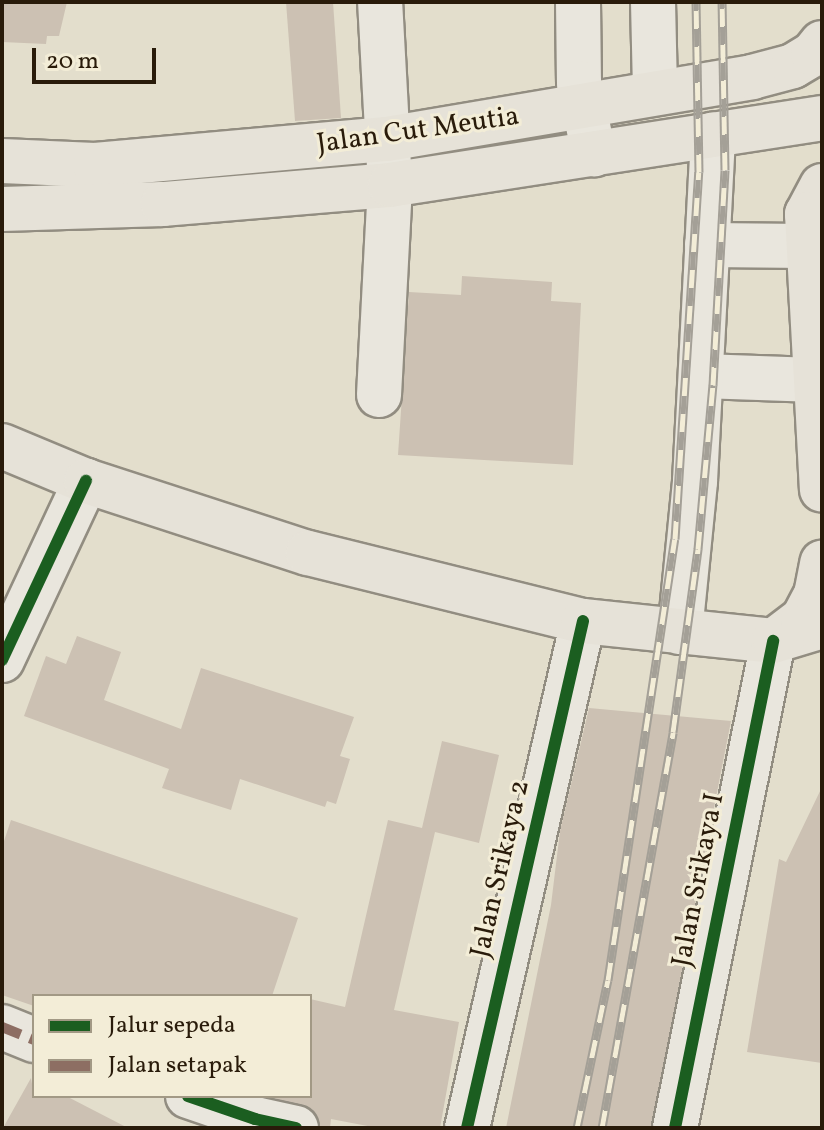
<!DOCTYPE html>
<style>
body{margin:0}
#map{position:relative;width:824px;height:1130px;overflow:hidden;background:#e3decc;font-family:Vollkorn,serif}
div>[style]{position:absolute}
.building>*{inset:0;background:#ccc1b3}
.roads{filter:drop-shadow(2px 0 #928d81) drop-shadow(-2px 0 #928d81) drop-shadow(0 2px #928d81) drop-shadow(0 -2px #928d81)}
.minor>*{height:44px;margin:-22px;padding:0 22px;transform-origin:22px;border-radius:22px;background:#e9e6dd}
.major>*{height:44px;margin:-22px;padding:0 22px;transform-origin:22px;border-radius:22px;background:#e6e2d8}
.rail>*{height:9px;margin-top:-4.5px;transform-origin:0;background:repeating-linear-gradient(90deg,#f3edd7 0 18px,#a4a097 0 36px);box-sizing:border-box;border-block:2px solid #a4a097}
.quiet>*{height:10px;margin-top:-5px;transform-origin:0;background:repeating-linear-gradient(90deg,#8d6e63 0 20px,transparent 0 30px)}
.cycleway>*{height:12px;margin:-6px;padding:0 6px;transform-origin:6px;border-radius:6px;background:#1b5e20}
span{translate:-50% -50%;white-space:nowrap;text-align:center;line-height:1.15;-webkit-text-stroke:6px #f3edd7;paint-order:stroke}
.street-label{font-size:28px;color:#291b0a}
.frame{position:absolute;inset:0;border:4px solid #291b0a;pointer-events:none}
.legend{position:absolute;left:32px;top:994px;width:280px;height:104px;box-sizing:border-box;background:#f3edd7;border:2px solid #a29985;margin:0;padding:10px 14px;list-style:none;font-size:24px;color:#291b0a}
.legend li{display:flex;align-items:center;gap:16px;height:40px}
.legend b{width:40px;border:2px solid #a29985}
.scale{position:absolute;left:32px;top:48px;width:124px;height:36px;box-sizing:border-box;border:4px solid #291b0a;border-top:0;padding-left:10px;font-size:24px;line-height:28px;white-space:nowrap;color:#291b0a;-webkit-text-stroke:6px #f3edd7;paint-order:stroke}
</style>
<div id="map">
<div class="building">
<div style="clip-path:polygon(2px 2px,67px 2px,59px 36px,47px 36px,46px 44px,2px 42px)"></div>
<div style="clip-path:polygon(286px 2px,333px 2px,341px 118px,295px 121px)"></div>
<div style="clip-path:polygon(462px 276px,552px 282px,551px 301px,581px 303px,573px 465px,398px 455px,409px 292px,461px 295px)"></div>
<div style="clip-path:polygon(77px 636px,121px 652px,104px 700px,181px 729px,201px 668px,354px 717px,340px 756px,350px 759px,336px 804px,327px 801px,325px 807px,240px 779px,231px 810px,162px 788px,169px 769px,24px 716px,46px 656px,66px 664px)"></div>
<div style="clip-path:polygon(589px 708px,731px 721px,651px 1128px,506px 1128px,551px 905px,560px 831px)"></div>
<div style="clip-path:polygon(442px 741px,499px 755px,479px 843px,435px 832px,394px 1010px,459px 1022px,440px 1128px,378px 1128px,331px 1119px,330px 1128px,320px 1128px,312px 1109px,267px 1096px,310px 1096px,310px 999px,345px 1007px,388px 820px,422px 828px)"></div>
<div style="clip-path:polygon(822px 787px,822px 1063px,747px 1052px,779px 859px,786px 862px)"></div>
<div style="clip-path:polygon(11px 820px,298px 918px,272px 996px,34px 996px,34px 1006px,2px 995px,2px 847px)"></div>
<div style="clip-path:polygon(31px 1078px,34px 1096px,66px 1096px,128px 1128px,3px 1128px)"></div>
</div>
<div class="roads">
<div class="minor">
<div style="left:578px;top:2px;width:81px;rotate:89.3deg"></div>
<div style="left:579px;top:83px;width:73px;rotate:78.1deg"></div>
<div style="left:653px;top:2px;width:90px;rotate:88.7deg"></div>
<div style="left:707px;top:245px;width:102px;rotate:0.6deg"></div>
<div style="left:702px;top:376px;width:114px;rotate:2deg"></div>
<div style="left:379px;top:395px;width:210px;rotate:-87deg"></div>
<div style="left:390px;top:185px;width:183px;rotate:-93.1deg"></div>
<div style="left:680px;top:632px;width:152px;rotate:-84.3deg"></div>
<div style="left:695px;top:481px;width:347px;rotate:-87deg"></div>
<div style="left:2px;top:660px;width:198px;rotate:-64.9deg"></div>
<div style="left:2px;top:1027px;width:35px;rotate:22deg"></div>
<div style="left:188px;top:1096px;width:71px;rotate:18.9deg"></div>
<div style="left:255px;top:1119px;width:42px;rotate:12.4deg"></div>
<div style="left:467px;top:1128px;width:520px;rotate:-77.11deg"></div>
<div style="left:675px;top:1128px;width:497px;rotate:-78.6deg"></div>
</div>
<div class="major">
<div style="left:2px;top:161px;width:93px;rotate:2.5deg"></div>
<div style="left:95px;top:165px;width:293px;rotate:-5.1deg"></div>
<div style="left:387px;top:139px;width:370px;rotate:-9.6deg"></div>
<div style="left:752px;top:77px;width:42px;rotate:-15deg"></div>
<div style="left:793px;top:66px;width:23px;rotate:-31deg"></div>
<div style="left:813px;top:54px;width:14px;rotate:-51deg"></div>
<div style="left:822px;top:186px;width:32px;rotate:118deg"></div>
<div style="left:807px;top:214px;width:276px;rotate:86.9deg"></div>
<div style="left:2px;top:209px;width:161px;rotate:-1.8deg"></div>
<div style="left:163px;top:204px;width:228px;rotate:-4.8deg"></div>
<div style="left:390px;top:185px;width:437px;rotate:-8.8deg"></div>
<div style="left:2px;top:446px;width:91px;rotate:22.6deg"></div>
<div style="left:86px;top:481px;width:233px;rotate:18deg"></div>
<div style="left:308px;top:553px;width:283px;rotate:13.9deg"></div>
<div style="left:583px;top:621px;width:191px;rotate:6deg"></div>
<div style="left:773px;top:641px;width:51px;rotate:-17deg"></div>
<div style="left:775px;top:640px;width:35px;rotate:-37deg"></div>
<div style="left:803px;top:619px;width:27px;rotate:-62deg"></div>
<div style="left:816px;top:595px;width:33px;rotate:-79deg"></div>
</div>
</div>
<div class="rail">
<div style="left:577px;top:1128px;width:151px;rotate:-78.2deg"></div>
<div style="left:608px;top:980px;width:446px;rotate:-81.4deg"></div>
<div style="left:675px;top:539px;width:368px;rotate:-86.3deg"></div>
<div style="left:699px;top:172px;width:170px;rotate:-91deg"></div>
<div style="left:602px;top:1128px;width:402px;rotate:-79.8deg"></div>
<div style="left:673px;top:732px;width:185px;rotate:-82.2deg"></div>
<div style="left:698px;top:549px;width:165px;rotate:-84.8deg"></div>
<div style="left:713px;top:385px;width:215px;rotate:-86.8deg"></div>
<div style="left:725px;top:170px;width:168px;rotate:-91deg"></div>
</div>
<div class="quiet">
<div style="left:2px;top:1027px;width:35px;rotate:22deg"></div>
</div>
<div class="cycleway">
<div style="left:2px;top:660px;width:198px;rotate:-64.9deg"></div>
<div style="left:188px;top:1096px;width:71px;rotate:18.9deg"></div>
<div style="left:255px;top:1119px;width:42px;rotate:12.4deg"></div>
<div style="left:467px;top:1128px;width:520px;rotate:-77.11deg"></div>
<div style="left:675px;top:1128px;width:497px;rotate:-78.6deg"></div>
</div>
<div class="street-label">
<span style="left:418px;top:131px;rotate:-8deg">Jalan Cut Meutia</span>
<span style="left:501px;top:869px;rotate:-77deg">Jalan Srikaya 2</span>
<span style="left:699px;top:880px;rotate:-79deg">Jalan Srikaya I</span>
</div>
<div class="frame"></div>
<ul class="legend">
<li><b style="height:10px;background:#1b5e20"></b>Jalur sepeda</li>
<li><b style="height:10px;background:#8d6e63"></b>Jalan setapak</li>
</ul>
<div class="scale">20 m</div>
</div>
